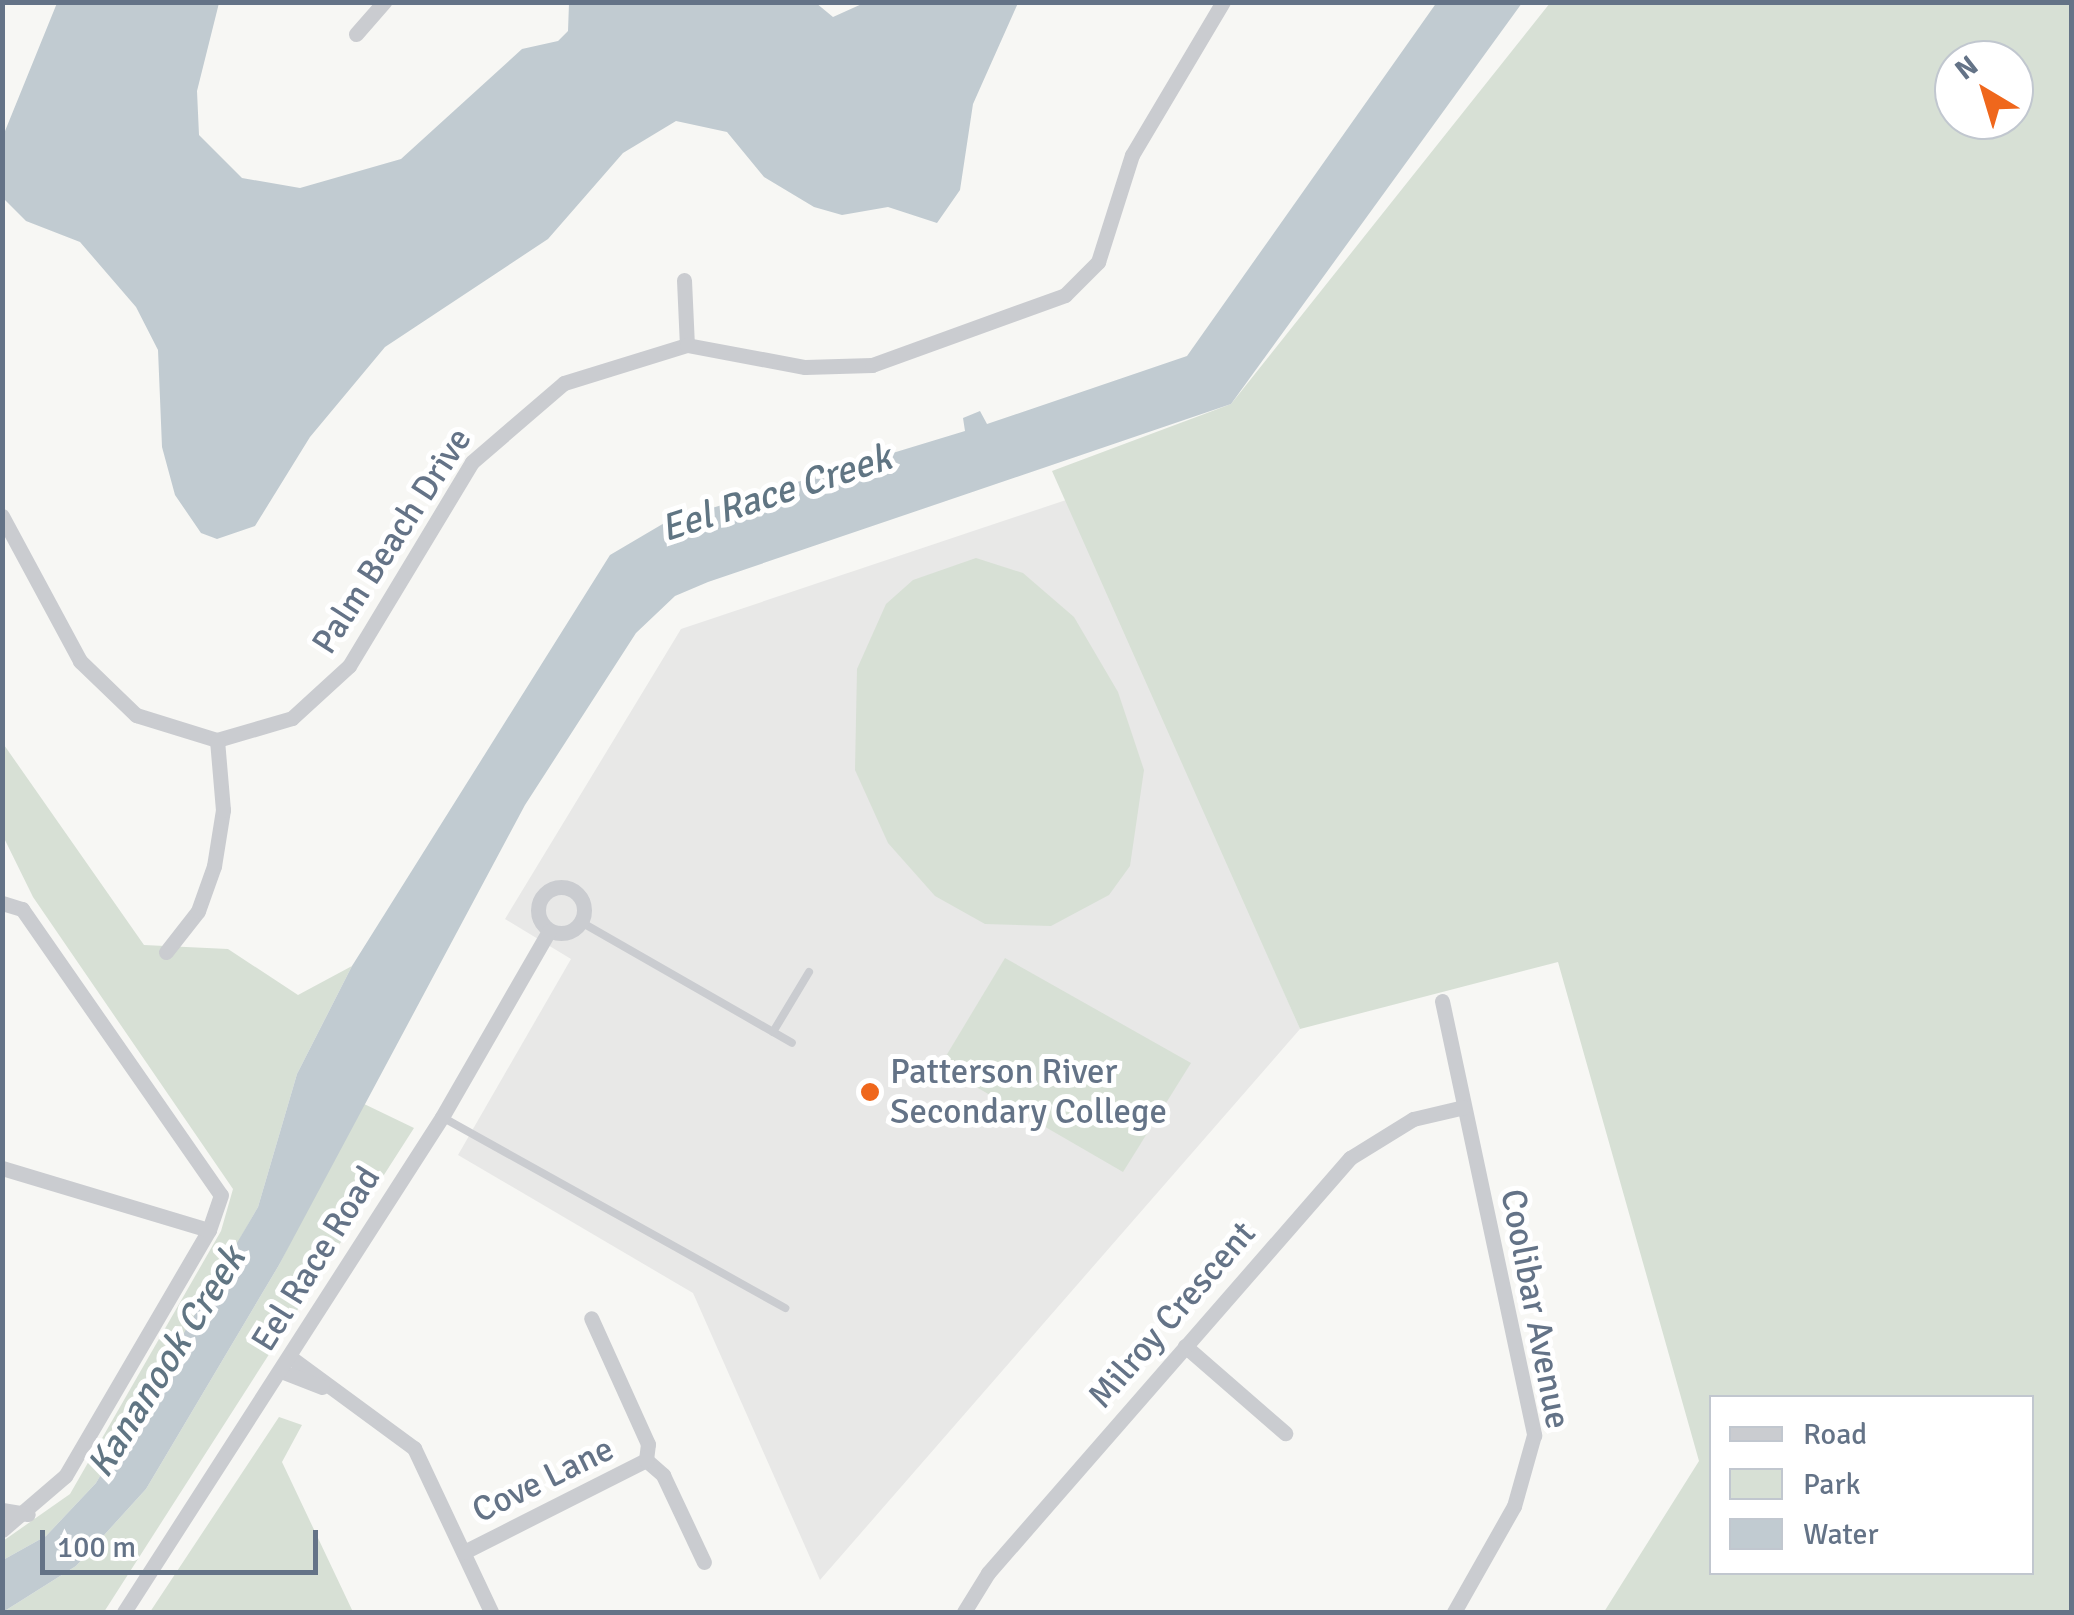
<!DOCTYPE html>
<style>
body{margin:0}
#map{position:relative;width:2074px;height:1615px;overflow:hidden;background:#f7f7f4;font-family:Signika,sans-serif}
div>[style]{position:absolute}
.built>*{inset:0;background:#e8e8e7}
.green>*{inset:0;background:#d7e0d5}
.water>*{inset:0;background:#c1cbd1}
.service>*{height:8px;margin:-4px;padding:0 4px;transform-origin:4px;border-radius:4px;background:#caccd0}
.minor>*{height:15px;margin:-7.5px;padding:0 7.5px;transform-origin:7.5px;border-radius:7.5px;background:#caccd0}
.minor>.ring{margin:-7.5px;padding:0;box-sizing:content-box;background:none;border:15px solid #caccd0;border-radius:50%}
.dots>*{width:28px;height:28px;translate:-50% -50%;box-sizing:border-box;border:5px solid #fff;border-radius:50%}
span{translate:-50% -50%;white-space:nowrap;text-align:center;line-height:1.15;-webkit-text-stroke:10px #fff;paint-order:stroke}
.street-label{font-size:35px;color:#647387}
.poi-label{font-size:35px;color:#647387}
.left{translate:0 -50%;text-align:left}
.water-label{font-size:38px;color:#607583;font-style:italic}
.frame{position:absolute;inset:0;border:5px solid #647387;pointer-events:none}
.legend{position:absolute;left:1709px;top:1395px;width:325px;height:180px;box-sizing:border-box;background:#fff;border:2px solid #c1c7cf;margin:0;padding:12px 18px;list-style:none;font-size:30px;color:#647387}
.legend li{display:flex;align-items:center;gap:20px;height:50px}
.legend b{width:50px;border:2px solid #c1c7cf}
.north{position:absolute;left:1934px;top:40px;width:100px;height:100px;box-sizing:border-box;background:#fff;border:2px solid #c1c7cf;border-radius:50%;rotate:322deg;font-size:28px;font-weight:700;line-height:40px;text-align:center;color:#647387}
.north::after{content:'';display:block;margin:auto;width:35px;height:45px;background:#ef671c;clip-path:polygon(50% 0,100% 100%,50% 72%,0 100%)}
.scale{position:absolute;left:40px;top:1530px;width:278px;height:45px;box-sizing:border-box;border:5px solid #647387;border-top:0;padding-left:12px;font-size:30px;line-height:35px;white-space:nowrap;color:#647387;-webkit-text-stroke:8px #fff;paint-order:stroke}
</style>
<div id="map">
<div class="built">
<div style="clip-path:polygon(1069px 499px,1300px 1029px,820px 1580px,693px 1293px,458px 1155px,571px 959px,505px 919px,681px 629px)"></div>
</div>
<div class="green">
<div style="clip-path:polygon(evenodd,1550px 3px,2071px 3px,2071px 1612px,1604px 1612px,1699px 1461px,1558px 962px,1300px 1029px,1052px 471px,1231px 404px,1550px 3px,1954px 60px,2014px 60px,2014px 120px,1954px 120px,1954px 60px,1550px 3px,1712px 1398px,2032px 1398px,2032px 1572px,1712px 1572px,1712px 1398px)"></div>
<div style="clip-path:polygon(976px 558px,1023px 573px,1074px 617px,1118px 692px,1144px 770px,1130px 866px,1109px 895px,1051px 926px,985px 924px,935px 896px,888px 843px,855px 770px,857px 669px,886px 604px,913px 580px)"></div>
<div style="clip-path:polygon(2px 742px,144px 945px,228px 949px,298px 995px,352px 966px,297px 1074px,258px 1207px,209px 1293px,96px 1483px,46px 1536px,3px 1560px,3px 1541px,70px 1494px,221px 1231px,233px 1189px,33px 897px,3px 836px)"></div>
<div style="clip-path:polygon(1005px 958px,1191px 1063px,1123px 1172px,940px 1066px)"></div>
<div style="clip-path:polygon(360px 1102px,414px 1128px,104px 1612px,3px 1612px,76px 1566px,146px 1489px,279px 1265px)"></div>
<div style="clip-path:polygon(279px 1417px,302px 1425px,282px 1462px,353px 1612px,150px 1612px)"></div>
</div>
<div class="water">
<div style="clip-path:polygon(1437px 2px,1522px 3px,1231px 404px,708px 582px,675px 596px,636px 633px,525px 805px,279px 1265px,146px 1489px,76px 1566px,3px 1612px,3px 1560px,46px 1536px,96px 1483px,258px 1207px,297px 1074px,352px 966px,610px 555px,666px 522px,965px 431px,963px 418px,980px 411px,987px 424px,1187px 356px)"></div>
<div style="clip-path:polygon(57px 3px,219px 3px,197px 91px,199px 135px,242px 178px,300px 188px,401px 159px,522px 49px,558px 41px,568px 31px,569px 3px,816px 3px,833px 17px,864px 3px,1018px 3px,973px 104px,960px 190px,937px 223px,888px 207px,842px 215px,814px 207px,764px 177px,727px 132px,676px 121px,623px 153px,548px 239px,385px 347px,310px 437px,255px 526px,217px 539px,201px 533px,175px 495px,162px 447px,158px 350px,136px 307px,80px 242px,26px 221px,3px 198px,3px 136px)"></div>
</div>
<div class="service">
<div style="left:581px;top:922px;width:243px;rotate:29.8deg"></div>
<div style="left:773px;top:1032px;width:70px;rotate:-59deg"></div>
<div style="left:442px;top:1117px;width:393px;rotate:29.1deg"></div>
</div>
<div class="minor">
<div style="left:356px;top:34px;width:43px;rotate:-48.8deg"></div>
<div style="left:684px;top:280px;width:65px;rotate:87.4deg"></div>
<div style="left:2px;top:516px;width:165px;rotate:61.7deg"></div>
<div style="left:80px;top:661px;width:78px;rotate:44deg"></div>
<div style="left:136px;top:715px;width:85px;rotate:17.2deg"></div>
<div style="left:217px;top:740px;width:78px;rotate:-16.3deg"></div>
<div style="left:292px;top:718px;width:77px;rotate:-42.4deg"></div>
<div style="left:349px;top:666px;width:238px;rotate:-58.9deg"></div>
<div style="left:472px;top:462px;width:121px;rotate:-40.7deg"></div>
<div style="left:564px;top:383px;width:129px;rotate:-17.2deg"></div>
<div style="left:687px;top:345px;width:120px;rotate:10.6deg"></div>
<div style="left:805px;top:367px;width:67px;rotate:-1.7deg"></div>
<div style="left:872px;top:365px;width:205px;rotate:-19.9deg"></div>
<div style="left:1065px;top:295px;width:47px;rotate:-45deg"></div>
<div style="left:1098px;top:262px;width:112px;rotate:-72.4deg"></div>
<div style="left:1132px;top:155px;width:178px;rotate:-59.3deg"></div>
<div class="ring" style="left:538px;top:887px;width:31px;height:31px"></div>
<div style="left:2px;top:903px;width:21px;rotate:17deg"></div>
<div style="left:22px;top:909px;width:348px;rotate:55.2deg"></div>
<div style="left:221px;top:1195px;width:37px;rotate:109deg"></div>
<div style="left:209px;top:1230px;width:285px;rotate:120.3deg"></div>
<div style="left:65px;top:1476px;width:83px;rotate:139.4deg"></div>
<div style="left:166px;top:952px;width:52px;rotate:-52deg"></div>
<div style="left:198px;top:911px;width:48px;rotate:-70.4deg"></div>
<div style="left:214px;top:866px;width:57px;rotate:-80.9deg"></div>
<div style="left:223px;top:810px;width:70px;rotate:-94.9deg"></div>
<div style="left:1442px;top:1001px;width:444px;rotate:78deg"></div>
<div style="left:1534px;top:1435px;width:74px;rotate:105.7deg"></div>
<div style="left:1514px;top:1506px;width:122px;rotate:119.5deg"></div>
<div style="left:2px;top:1168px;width:216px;rotate:16.7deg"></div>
<div style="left:1185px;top:1346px;width:133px;rotate:41deg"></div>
<div style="left:290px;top:1357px;width:154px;rotate:36.3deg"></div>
<div style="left:414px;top:1448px;width:181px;rotate:64.8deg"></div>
<div style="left:281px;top:1371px;width:44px;rotate:21.3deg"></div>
<div style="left:646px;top:1460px;width:23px;rotate:41deg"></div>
<div style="left:663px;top:1475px;width:96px;rotate:64.8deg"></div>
<div style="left:2px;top:1510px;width:26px;rotate:9deg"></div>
<div style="left:464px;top:1552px;width:204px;rotate:-26.8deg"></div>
<div style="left:646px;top:1460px;width:16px;rotate:-83deg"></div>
<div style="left:648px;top:1444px;width:138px;rotate:-114.3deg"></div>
<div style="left:124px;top:1612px;width:588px;rotate:-57.28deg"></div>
<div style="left:442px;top:1117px;width:215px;rotate:-60.1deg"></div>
<div style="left:964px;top:1612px;width:46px;rotate:-58.4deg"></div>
<div style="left:988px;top:1573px;width:551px;rotate:-48.9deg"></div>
<div style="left:1350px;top:1158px;width:74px;rotate:-31.8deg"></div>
<div style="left:1413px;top:1119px;width:52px;rotate:-13.2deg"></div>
</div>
<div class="dots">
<div style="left:870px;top:1092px;background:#ef671c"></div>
</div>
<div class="street-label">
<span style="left:392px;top:541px;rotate:-57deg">Palm Beach Drive</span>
<span style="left:316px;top:1259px;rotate:-58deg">Eel Race Road</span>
<span style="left:1535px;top:1309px;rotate:79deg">Coolibar Avenue</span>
<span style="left:1172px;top:1315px;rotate:-49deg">Milroy Crescent</span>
<span style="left:543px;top:1480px;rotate:-26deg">Cove Lane</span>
</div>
<div class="poi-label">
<span class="left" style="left:890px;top:1092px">Patterson River<br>Secondary College</span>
</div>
<div class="water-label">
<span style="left:776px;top:493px;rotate:-18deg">Eel Race Creek</span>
<span style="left:166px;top:1362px;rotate:-58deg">Kananook Creek</span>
</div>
<div class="frame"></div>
<ul class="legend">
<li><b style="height:12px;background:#caccd0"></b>Road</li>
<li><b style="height:28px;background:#d7e0d5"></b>Park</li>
<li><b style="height:28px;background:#c1cbd1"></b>Water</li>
</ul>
<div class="north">N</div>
<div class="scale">100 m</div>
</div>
